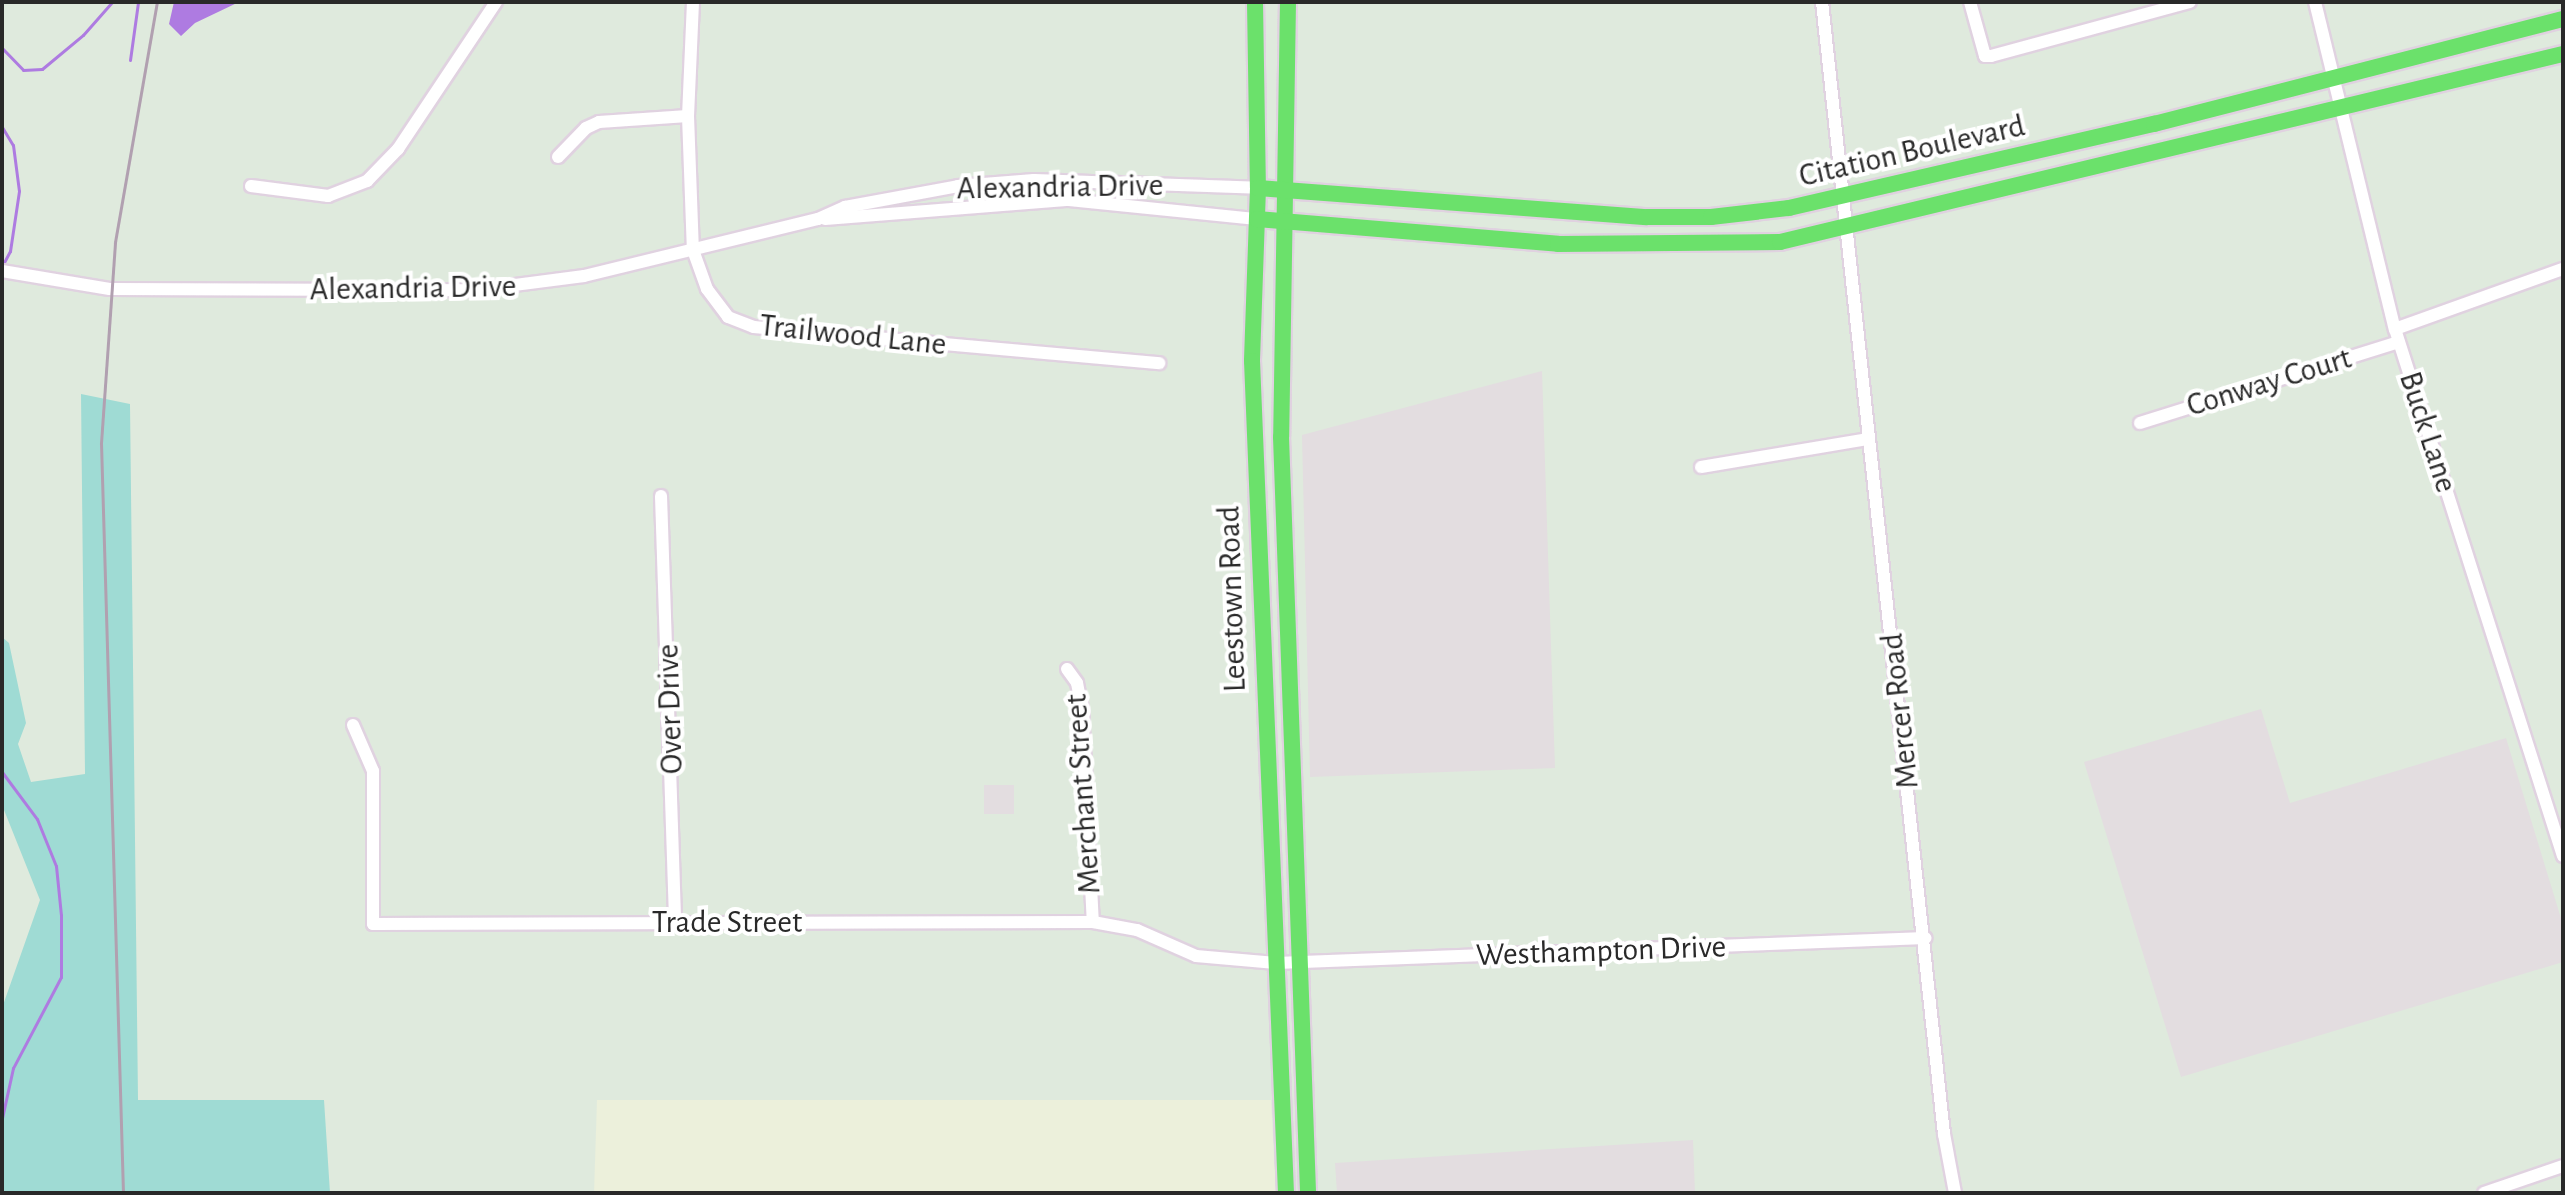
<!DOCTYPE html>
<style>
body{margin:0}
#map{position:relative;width:2565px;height:1195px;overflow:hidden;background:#dfeadd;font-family:"Alegreya Sans",sans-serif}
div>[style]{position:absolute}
.industrial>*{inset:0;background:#e3dde0}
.medical>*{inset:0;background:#ecf0db}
.green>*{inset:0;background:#9fdbd4}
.water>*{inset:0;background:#ae7be1}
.stream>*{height:3px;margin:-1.5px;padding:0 1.5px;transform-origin:1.5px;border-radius:1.5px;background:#ae7be1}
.roads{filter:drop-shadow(2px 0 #e0d2e0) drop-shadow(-2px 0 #e0d2e0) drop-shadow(0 2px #e0d2e0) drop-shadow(0 -2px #e0d2e0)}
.minor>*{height:12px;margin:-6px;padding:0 6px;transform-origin:6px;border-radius:6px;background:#fff}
.major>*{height:16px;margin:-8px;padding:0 8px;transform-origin:8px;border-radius:8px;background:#6be16b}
.rail>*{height:3px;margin:-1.5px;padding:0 1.5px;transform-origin:1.5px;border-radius:1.5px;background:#b1a0b0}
span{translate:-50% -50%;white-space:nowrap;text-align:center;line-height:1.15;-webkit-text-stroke:8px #fff;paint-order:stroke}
.street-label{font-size:32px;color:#292929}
.frame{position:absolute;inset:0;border:4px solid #292929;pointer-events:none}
</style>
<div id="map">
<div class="industrial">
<div style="clip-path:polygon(1542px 371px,1555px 768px,1310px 777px,1302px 435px)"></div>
<div style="clip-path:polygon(2261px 709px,2290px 803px,2506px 738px,2563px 925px,2563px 962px,2181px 1077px,2084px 762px)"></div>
<div style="clip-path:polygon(984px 785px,1014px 785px,1014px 814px,984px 814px)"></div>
<div style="clip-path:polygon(1693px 1140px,1695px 1193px,1337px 1193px,1335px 1163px)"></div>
</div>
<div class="medical">
<div style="clip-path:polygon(597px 1100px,1271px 1100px,1276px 1193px,594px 1193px)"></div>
</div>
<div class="green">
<div style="clip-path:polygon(81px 394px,130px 404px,138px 1100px,324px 1100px,330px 1193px,2px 1193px,2px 1008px,40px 900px,2px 805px,2px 637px,9px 643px,26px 723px,18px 744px,31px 782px,85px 774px)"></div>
</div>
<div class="water">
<div style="clip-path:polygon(174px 2px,239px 2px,195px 23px,181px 36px,169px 24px)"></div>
</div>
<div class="stream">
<div style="left:2px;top:48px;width:30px;rotate:46deg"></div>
<div style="left:23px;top:70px;width:19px;rotate:-3deg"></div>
<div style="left:42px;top:69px;width:53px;rotate:-39.7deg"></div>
<div style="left:83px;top:35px;width:44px;rotate:-48.7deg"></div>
<div style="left:130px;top:60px;width:59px;rotate:-82.1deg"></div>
<div style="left:2px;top:127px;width:21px;rotate:59deg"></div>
<div style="left:13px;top:145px;width:46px;rotate:82.6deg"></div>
<div style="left:19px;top:191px;width:61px;rotate:98.5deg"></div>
<div style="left:10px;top:251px;width:17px;rotate:118deg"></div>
<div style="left:2px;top:772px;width:59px;rotate:53.3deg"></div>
<div style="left:37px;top:819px;width:51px;rotate:68deg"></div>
<div style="left:56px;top:866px;width:49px;rotate:84.2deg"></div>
<div style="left:61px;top:915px;width:62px;rotate:90deg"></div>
<div style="left:61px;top:977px;width:103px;rotate:117.8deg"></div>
<div style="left:13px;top:1068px;width:51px;rotate:102.4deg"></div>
</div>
<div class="roads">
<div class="minor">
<div style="left:693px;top:2px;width:114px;rotate:92.5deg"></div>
<div style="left:688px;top:116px;width:134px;rotate:87.9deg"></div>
<div style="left:693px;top:250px;width:41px;rotate:70.3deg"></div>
<div style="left:707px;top:289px;width:35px;rotate:53deg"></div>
<div style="left:728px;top:317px;width:28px;rotate:21deg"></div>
<div style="left:754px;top:327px;width:407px;rotate:5.1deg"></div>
<div style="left:1822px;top:2px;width:1139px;rotate:83.85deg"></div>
<div style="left:1944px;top:1134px;width:60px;rotate:79.4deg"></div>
<div style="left:1970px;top:2px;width:56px;rotate:74.5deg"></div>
<div style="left:1985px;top:56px;width:6px"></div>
<div style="left:1991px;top:56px;width:206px;rotate:-15.2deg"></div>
<div style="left:2315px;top:2px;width:337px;rotate:76.3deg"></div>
<div style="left:2395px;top:329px;width:553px;rotate:72.32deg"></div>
<div style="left:558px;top:157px;width:40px;rotate:-46deg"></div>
<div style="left:586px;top:128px;width:14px;rotate:-25deg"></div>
<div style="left:599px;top:122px;width:89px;rotate:-3.9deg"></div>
<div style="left:251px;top:186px;width:78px;rotate:7.4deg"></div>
<div style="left:328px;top:196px;width:42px;rotate:-21deg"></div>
<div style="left:367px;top:181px;width:45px;rotate:-45.9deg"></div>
<div style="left:398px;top:149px;width:177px;rotate:-56.3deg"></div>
<div style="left:825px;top:219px;width:245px;rotate:-4.5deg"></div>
<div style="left:1069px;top:200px;width:189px;rotate:5.8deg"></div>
<div style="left:2px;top:271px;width:109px;rotate:9.5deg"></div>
<div style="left:110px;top:289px;width:366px;rotate:0.2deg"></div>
<div style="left:476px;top:290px;width:109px;rotate:-7.4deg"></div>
<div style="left:584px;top:276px;width:241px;rotate:-13.7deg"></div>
<div style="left:818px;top:219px;width:30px;rotate:-24deg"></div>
<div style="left:845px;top:207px;width:115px;rotate:-10.5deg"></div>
<div style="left:958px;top:186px;width:76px;rotate:-4.5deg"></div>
<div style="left:1034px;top:180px;width:224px;rotate:2deg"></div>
<div style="left:2395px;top:329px;width:178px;rotate:-19.7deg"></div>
<div style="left:2140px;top:423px;width:271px;rotate:-17.4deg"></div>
<div style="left:1701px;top:467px;width:170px;rotate:-9.5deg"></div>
<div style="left:661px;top:496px;width:426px;rotate:88.1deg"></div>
<div style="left:1067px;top:669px;width:17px;rotate:54deg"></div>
<div style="left:1077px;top:683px;width:25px;rotate:79deg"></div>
<div style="left:1082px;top:708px;width:214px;rotate:87.1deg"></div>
<div style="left:353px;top:725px;width:50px;rotate:66.5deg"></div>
<div style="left:373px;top:771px;width:153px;rotate:90deg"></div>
<div style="left:373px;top:924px;width:720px;rotate:-0.16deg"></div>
<div style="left:1093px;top:922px;width:45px;rotate:10.3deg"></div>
<div style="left:1137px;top:930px;width:64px;rotate:23.8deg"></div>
<div style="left:1196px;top:956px;width:80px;rotate:5deg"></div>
<div style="left:1276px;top:963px;width:650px;rotate:-2.2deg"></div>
<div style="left:2484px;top:1193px;width:83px;rotate:-18.9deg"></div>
</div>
<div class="major">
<div style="left:1255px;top:2px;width:186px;rotate:89.1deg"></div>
<div style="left:1258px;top:188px;width:173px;rotate:92deg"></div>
<div style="left:1252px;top:361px;width:833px;rotate:87.66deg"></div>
<div style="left:1288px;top:2px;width:435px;rotate:90.9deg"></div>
<div style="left:1281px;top:437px;width:756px;rotate:87.95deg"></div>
<div style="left:1258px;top:188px;width:390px;rotate:4.3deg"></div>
<div style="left:1647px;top:217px;width:64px"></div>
<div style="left:1711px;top:217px;width:79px;rotate:-6.6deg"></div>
<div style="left:1789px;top:208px;width:375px;rotate:-13deg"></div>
<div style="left:2154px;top:124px;width:422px;rotate:-14.4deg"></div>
<div style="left:1257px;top:219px;width:302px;rotate:4.7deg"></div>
<div style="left:1558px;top:244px;width:222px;rotate:-0.5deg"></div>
<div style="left:1780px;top:242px;width:805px;rotate:-13.5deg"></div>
</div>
</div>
<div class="rail">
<div style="left:123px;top:1193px;width:750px;rotate:-91.68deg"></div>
<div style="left:101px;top:443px;width:201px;rotate:-86deg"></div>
<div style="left:115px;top:242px;width:244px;rotate:-80.1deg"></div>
</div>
<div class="street-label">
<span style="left:1912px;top:151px;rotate:-13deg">Citation Boulevard</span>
<span style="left:1060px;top:187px;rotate:-1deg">Alexandria Drive</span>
<span style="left:413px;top:288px;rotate:-1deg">Alexandria Drive</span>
<span style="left:853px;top:335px;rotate:6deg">Trailwood Lane</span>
<span style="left:2269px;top:382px;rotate:-17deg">Conway Court</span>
<span style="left:2428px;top:432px;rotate:72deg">Buck Lane</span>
<span style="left:1232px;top:599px;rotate:-92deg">Leestown Road</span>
<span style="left:670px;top:709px;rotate:-92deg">Over Drive</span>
<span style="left:1900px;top:711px;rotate:-96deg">Mercer Road</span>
<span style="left:1083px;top:794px;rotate:-94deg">Merchant Street</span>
<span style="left:727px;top:922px">Trade Street</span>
<span style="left:1601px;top:951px;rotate:-2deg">Westhampton Drive</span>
</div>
<div class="frame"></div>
</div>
